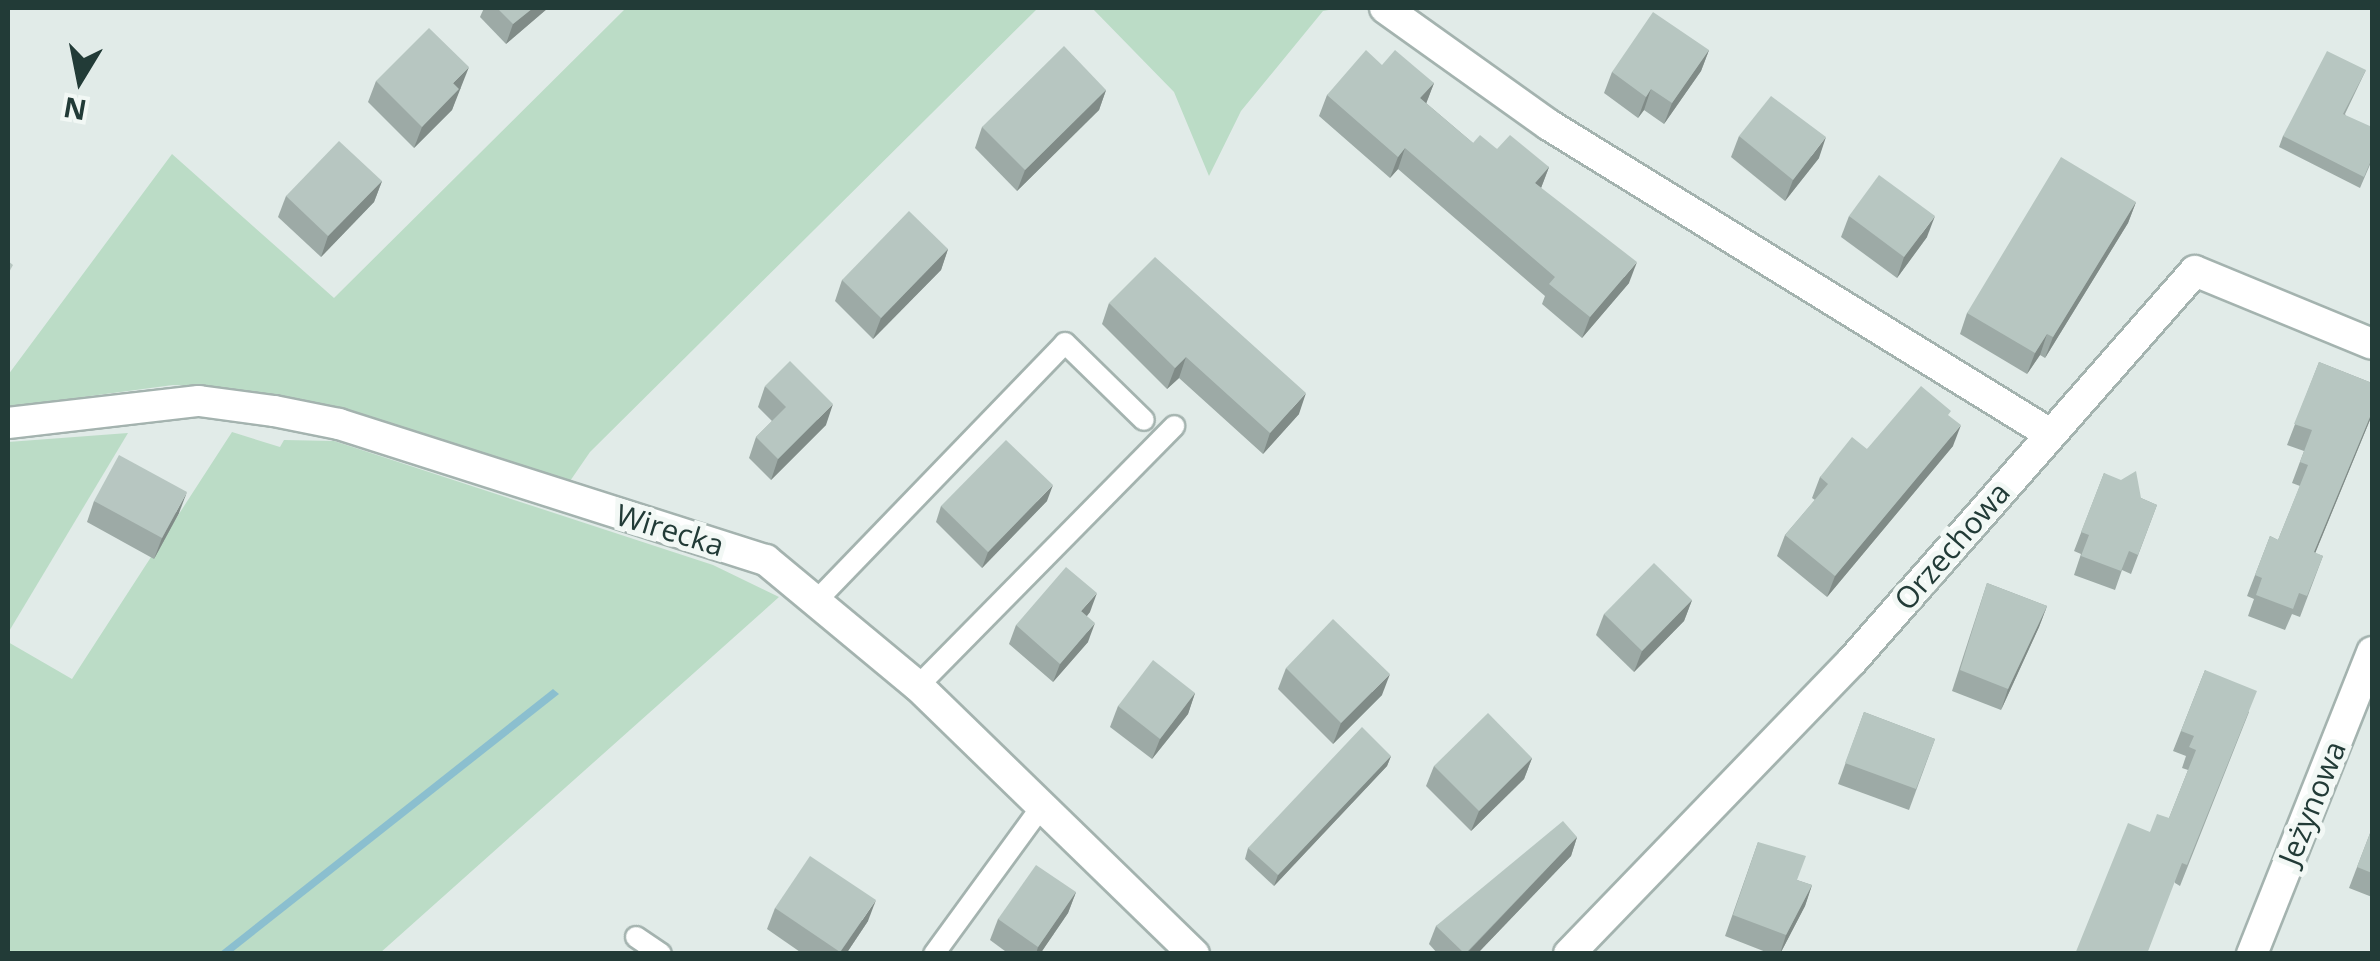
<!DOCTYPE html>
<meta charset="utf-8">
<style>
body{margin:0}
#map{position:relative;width:2380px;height:961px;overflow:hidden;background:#e1ebe8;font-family:"Open Sans",sans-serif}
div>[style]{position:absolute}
.green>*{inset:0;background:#bbdcc6}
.water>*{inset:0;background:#8bbfcf}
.roads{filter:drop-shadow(2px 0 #a4b3af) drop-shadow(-2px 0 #a4b3af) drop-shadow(0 2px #a4b3af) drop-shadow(0 -2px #a4b3af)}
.lane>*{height:20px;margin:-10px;padding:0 10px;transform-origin:10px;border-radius:10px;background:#fff}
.street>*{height:30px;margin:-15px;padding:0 15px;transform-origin:15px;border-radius:15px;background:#fff}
.wall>*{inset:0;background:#9daaa6}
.shaded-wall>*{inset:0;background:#808b87}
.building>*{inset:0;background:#b7c6c1}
span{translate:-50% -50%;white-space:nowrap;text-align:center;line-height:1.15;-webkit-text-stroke:10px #f2f8f5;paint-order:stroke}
.street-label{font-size:30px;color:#223b37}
.frame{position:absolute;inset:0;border:10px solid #223b37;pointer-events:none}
.north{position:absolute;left:30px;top:30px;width:100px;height:100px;-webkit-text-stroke:8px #f2f8f5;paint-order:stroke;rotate:190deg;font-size:28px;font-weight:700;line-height:40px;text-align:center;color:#223b37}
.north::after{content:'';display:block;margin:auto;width:35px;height:45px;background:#223b37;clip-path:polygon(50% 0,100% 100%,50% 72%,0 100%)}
</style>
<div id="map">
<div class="green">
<div style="clip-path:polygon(626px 8px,1038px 8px,590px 452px,568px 484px,331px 405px,216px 387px,173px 385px,8px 407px,8px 375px,172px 154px,334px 298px)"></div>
<div style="clip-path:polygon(1092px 8px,1340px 8px,1323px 11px,1241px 111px,1209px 176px,1174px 92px)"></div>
<div style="clip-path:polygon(232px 432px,280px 447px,284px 440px,334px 441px,713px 565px,779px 597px,380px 953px,8px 954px,8px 642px,72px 679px)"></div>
<div style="clip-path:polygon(128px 433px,8px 633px,8px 442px)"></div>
</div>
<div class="water">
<div style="clip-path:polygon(553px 689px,559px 694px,231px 953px,219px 953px)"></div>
</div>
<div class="roads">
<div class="lane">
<div style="left:819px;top:598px;width:354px;rotate:-46deg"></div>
<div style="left:1065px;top:343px;width:110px;rotate:44.3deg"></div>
<div style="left:918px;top:686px;width:365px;rotate:-45.4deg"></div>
<div style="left:636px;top:937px;width:30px;rotate:34deg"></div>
<div style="left:934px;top:954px;width:183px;rotate:-53.9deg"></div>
</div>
<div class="street">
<div style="left:1385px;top:8px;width:201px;rotate:35.5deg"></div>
<div style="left:1549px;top:125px;width:589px;rotate:31.66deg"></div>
<div style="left:8px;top:423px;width:192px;rotate:-6.6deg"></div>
<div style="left:199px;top:401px;width:76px;rotate:7.6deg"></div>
<div style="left:274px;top:411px;width:66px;rotate:11.3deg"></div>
<div style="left:339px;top:424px;width:448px;rotate:17.7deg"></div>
<div style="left:766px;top:560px;width:197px;rotate:39.7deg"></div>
<div style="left:918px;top:686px;width:385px;rotate:44.2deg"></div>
<div style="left:1569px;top:954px;width:407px;rotate:-46deg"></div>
<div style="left:1852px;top:661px;width:519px;rotate:-48.67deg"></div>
<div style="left:2195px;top:271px;width:191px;rotate:22.4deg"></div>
<div style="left:2252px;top:954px;width:325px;rotate:-68.3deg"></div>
</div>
</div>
<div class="wall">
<div style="clip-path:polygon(484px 8px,548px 8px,506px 44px,480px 17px)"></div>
<div style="clip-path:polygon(1709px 50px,1701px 71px,1664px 124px,1644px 110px,1638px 118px,1604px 93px,1612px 72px)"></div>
<div style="clip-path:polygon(1382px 65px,1434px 83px,1426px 103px,1473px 143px,1497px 149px,1549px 167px,1541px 188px,1629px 283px,1582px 338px,1542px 304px,1545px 296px,1398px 169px,1390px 178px,1319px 116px,1327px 95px)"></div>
<div style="clip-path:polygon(2366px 70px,2345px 114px,2372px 160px,2360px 188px,2279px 147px,2283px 136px)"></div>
<div style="clip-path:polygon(376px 81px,461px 88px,459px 90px,452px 110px,414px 148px,368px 102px)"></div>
<div style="clip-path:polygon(1106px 90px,1099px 110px,1017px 191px,975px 148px,982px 127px)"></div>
<div style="clip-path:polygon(1739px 136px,1819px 158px,1785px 201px,1731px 157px)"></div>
<div style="clip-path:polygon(382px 181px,374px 202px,321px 257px,278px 217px,286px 196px)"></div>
<div style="clip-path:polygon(2136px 202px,2128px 223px,2045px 358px,2040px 355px,2027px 374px,1960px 334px,1967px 313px)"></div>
<div style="clip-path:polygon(1849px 216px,1927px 237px,1897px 278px,1841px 237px)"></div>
<div style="clip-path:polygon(948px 249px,941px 270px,873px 339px,835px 301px,842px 280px)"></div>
<div style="clip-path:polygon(1109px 303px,1299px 414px,1263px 454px,1179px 378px,1167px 389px,1102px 324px)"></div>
<div style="clip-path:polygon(2319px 362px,2372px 383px,2372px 415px,2315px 553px,2323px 556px,2300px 617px,2292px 614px,2285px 630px,2248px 616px,2254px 599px,2247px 596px,2270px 536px,2278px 540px,2300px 486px,2292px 483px,2304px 451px,2287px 445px)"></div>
<div style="clip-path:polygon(765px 386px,826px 425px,771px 480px,749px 458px,756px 437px,772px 421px,758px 407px)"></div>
<div style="clip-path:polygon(1949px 416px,1953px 446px,1827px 597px,1777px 556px,1785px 535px,1815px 500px,1812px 498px,1820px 477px,1867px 449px)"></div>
<div style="clip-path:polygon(2104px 473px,2141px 498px,2157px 505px,2131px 574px,2122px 570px,2115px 590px,2074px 575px,2081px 554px,2074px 551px)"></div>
<div style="clip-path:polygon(94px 501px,179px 513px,154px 559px,87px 522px)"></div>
<div style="clip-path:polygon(1047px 501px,982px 568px,936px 522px,941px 506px)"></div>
<div style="clip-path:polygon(1987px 583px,2047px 606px,2039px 627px,2001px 710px,1952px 691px)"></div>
<div style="clip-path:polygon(1692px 600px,1684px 621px,1634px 672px,1596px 635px,1604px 614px)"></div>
<div style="clip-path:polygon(1090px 612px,1087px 616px,1088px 642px,1053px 682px,1009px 644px,1016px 625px)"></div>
<div style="clip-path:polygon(1286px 668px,1382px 695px,1333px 744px,1278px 689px)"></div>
<div style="clip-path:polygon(2205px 670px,2249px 712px,2180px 886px,2175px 883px,2150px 832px,2169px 818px,2188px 770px,2182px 768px,2186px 756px,2173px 751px)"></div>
<div style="clip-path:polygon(1195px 693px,1188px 714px,1152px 759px,1110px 727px,1118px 706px)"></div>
<div style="clip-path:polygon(1864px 712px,1935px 739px,1909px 810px,1838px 784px)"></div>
<div style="clip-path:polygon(1391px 756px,1387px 766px,1274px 886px,1245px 859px,1248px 848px)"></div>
<div style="clip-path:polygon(1532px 758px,1524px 779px,1471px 831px,1426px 786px,1434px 766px)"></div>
<div style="clip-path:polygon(2372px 828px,2372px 897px,2349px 888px)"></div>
<div style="clip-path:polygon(1577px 837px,1571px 856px,1477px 954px,1438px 954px,1429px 944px,1436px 926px)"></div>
<div style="clip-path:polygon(1758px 842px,1797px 880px,1812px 885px,1805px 906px,1780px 954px,1771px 954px,1725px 936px)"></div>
<div style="clip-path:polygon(1076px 892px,1068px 913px,1040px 954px,1009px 954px,990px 940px,998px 919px)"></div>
<div style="clip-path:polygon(775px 908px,868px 921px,846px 954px,803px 954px,767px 929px)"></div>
</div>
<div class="shaded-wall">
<div style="clip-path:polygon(533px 8px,548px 8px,506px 44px,513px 24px)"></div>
<div style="clip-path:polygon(1709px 50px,1701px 71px,1664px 124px,1672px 103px)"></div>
<div style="clip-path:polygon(469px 67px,452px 110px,414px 148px,422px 127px,453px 83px)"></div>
<div style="clip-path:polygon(1434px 83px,1426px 104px,1420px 98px)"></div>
<div style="clip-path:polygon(1651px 89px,1644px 110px,1638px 118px,1646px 97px)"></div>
<div style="clip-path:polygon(1106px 90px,1099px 110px,1017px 191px,1025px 170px)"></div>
<div style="clip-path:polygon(1826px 137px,1819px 158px,1785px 201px,1793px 180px)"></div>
<div style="clip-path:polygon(1405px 148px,1398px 169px,1390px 178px,1398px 157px)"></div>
<div style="clip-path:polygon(1549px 167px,1541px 188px,1535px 183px)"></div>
<div style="clip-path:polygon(382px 181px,374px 202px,321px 257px,328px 236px)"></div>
<div style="clip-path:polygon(2136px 202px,2128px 223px,2045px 358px,2053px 337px)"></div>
<div style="clip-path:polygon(1935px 216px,1927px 237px,1897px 278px,1904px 257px)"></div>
<div style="clip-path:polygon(948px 249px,941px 270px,873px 339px,881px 318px)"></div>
<div style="clip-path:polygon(1637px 262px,1629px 283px,1582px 338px,1590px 317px)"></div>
<div style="clip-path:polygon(2047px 334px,2040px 355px,2027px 374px,2035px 353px)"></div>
<div style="clip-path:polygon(1186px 357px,1179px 378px,1167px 389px,1175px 368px)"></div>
<div style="clip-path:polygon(1306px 393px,1299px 414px,1263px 454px,1270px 433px)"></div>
<div style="clip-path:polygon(833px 404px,826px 425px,771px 480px,778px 459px)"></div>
<div style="clip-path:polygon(2372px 412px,2372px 415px,2307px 573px,2314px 552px)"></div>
<div style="clip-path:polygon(1961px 425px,1953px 446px,1827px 597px,1835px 576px)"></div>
<div style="clip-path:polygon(1053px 485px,1047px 501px,982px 568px,988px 552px)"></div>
<div style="clip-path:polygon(187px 492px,179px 513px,154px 559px,162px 538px)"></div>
<div style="clip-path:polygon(1097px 593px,1090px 612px,1075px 630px,1081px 611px)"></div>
<div style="clip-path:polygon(1692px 600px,1684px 621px,1634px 672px,1642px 651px)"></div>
<div style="clip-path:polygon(2047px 606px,2039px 627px,2001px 710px,2008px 689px)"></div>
<div style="clip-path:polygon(1095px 623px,1088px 642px,1053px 682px,1060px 664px)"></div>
<div style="clip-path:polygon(1390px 674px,1382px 695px,1333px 744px,1341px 723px)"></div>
<div style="clip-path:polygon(1195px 693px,1188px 714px,1152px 759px,1160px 739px)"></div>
<div style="clip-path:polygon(1391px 756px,1387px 766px,1274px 886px,1278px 875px)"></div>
<div style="clip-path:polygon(1532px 758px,1524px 779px,1471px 831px,1479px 811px)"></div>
<div style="clip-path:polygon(1577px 837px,1571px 856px,1477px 954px,1466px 954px)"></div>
<div style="clip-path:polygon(1812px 885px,1805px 906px,1780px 954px,1786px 935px)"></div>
<div style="clip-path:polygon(1076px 892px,1068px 913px,1040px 954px,1036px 954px,1038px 947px)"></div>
<div style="clip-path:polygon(876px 900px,868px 921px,846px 954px,839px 954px)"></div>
</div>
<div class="building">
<div style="clip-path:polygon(497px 8px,533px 8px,513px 24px)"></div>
<div style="clip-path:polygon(1653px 12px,1709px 50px,1672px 103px,1651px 89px,1646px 97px,1612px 72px)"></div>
<div style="clip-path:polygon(429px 28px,469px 67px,453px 83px,459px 89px,422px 127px,376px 81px)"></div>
<div style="clip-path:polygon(1064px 46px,1106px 90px,1025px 170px,982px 127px)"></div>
<div style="clip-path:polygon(1366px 50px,1382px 65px,1395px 50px,1415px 67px,1434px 83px,1420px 98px,1473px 143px,1480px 135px,1497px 149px,1510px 135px,1549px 167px,1535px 183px,1637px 262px,1590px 317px,1549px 284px,1555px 277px,1405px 148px,1398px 157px,1327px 95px)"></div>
<div style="clip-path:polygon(2327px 51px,2366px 70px,2343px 114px,2372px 127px,2372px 158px,2364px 177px,2283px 136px)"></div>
<div style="clip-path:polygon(1771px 96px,1826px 137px,1793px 180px,1739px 136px)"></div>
<div style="clip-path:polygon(339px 141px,382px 181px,328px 236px,286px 196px)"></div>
<div style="clip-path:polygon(2061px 157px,2136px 202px,2053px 337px,2047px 334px,2035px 353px,1967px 313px)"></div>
<div style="clip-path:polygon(1879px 175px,1935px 216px,1904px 257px,1849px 216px)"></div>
<div style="clip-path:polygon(909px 211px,948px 249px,881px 318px,842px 280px)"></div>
<div style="clip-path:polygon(1155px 257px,1306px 393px,1270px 433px,1186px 357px,1175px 368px,1109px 303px)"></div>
<div style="clip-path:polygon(8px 261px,13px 265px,8px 274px)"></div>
<div style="clip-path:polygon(790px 361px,833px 404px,778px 459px,756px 437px,786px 407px,765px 386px)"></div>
<div style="clip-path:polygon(2319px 362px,2372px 383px,2372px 412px,2314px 552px,2323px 556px,2307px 596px,2299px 593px,2293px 609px,2256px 595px,2262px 578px,2255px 575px,2270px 536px,2278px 540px,2308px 465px,2300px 462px,2312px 430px,2294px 424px)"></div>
<div style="clip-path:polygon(1921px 386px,1951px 411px,1948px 415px,1961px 425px,1835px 576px,1785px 535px,1828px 484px,1820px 477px,1852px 437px,1867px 449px)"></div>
<div style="clip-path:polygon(1006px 440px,1053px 485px,988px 552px,941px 506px)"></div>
<div style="clip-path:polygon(119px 455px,187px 492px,162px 538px,94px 501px)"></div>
<div style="clip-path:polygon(2136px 471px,2141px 498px,2157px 505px,2138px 555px,2129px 551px,2121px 571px,2081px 556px,2089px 535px,2081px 532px,2104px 473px,2121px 480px)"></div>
<div style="clip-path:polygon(1654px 563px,1692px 600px,1642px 651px,1604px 614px)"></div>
<div style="clip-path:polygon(1066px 567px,1097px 593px,1081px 611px,1095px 623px,1060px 664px,1016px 625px)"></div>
<div style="clip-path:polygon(1987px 583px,2047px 606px,2008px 689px,1960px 670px)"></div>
<div style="clip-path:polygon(1333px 619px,1390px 674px,1341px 723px,1286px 668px)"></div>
<div style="clip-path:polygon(1153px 660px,1195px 693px,1160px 739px,1118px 706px)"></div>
<div style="clip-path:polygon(2205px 670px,2257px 691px,2187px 865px,2182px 863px,2147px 954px,2075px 954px,2128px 823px,2150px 832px,2157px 814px,2169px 818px,2196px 750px,2189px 747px,2194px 736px,2181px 731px)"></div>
<div style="clip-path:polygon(1864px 712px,1935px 739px,1916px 789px,1845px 763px)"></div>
<div style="clip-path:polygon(1488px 713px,1532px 758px,1479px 811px,1434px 766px)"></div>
<div style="clip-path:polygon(1362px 727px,1391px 756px,1278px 875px,1248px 848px)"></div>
<div style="clip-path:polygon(1563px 821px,1577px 837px,1465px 954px,1436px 926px)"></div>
<div style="clip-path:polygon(2372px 828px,2372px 873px,2357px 867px)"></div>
<div style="clip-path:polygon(1758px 842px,1806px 856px,1797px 880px,1812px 885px,1786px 935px,1733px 915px)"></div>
<div style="clip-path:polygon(810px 856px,876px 900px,840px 952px,775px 908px)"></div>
<div style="clip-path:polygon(1036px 865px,1076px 892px,1038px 947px,998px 919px)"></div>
</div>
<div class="street-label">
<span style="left:670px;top:530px;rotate:17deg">Wirecka</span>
<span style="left:1952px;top:546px;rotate:-49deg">Orzechowa</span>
<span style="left:2312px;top:803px;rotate:-68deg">Jeżynowa</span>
</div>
<div class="frame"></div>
<div class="north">N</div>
</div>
